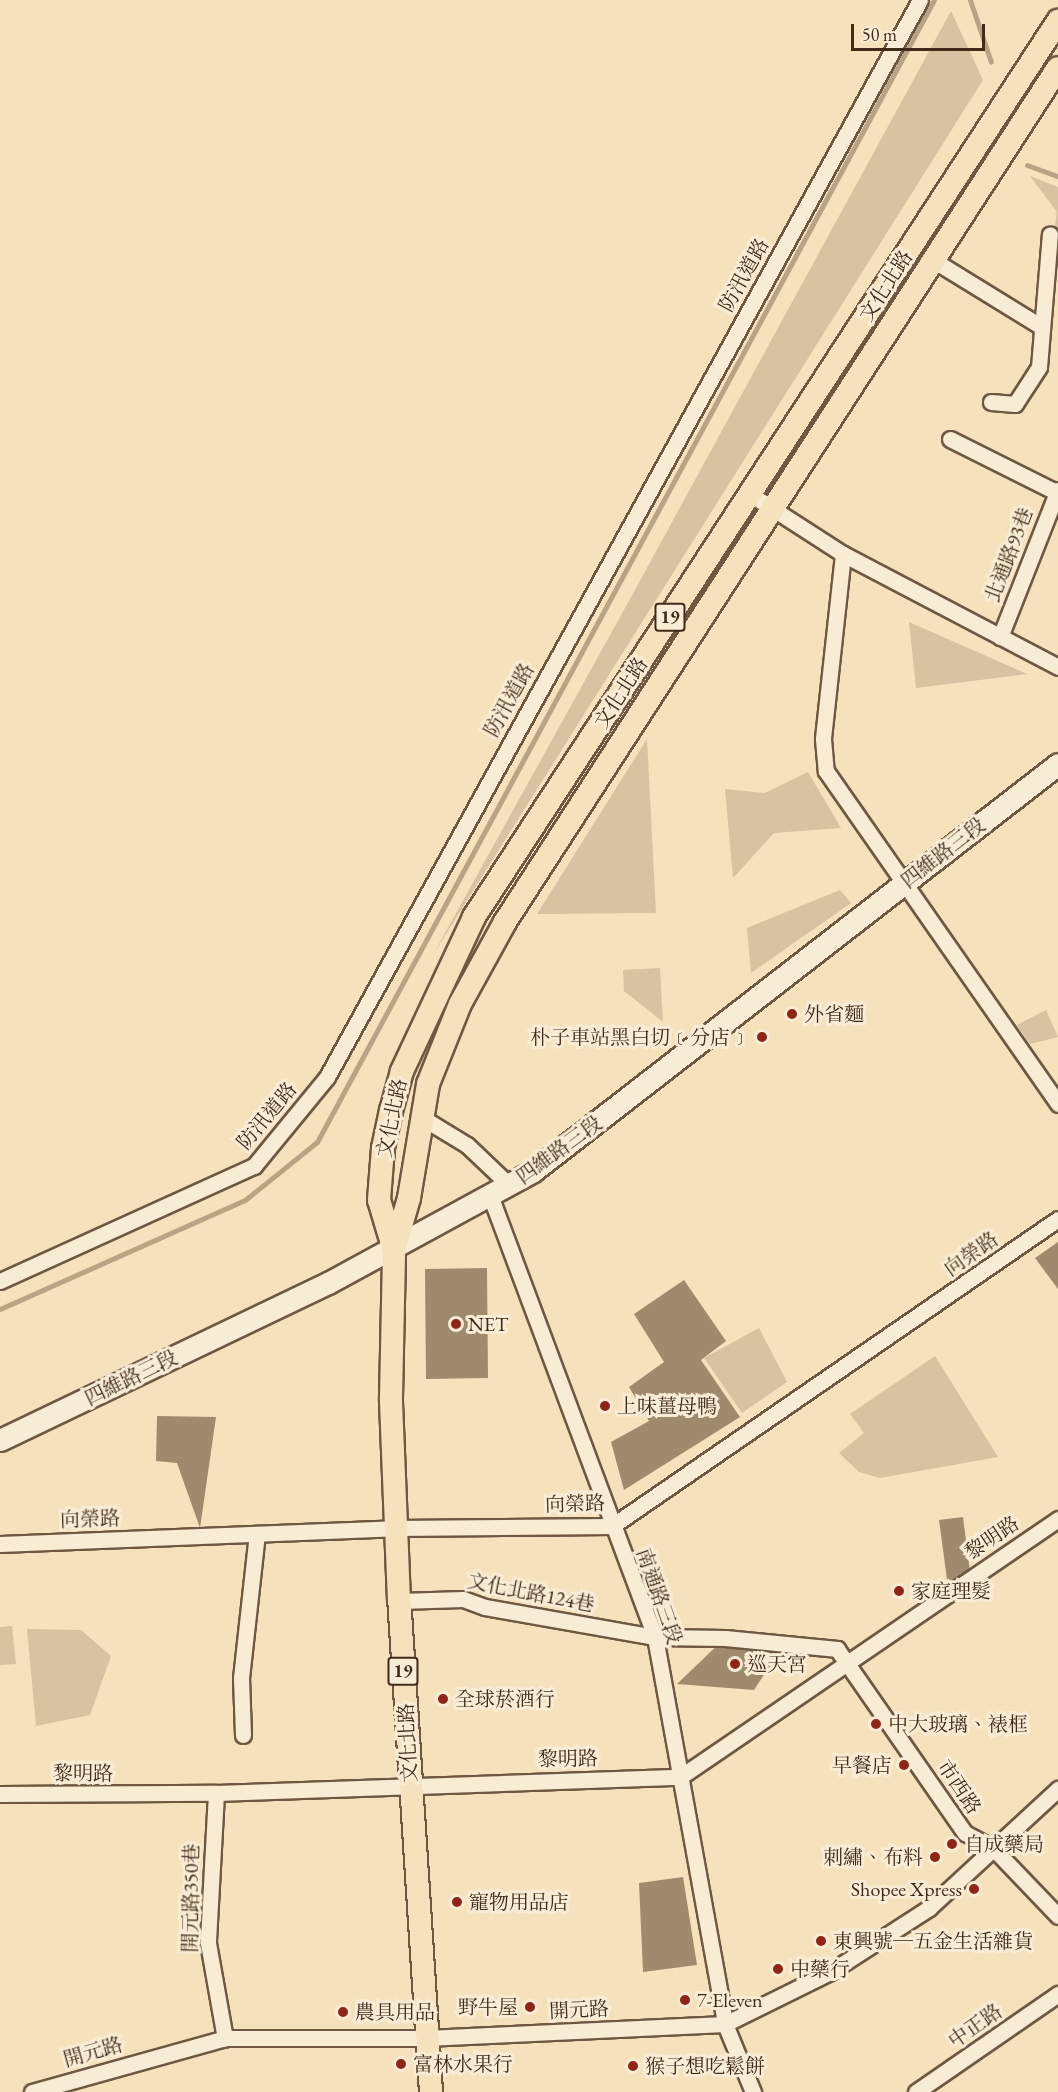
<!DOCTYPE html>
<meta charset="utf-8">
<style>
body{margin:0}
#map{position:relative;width:1058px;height:2092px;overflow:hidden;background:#f6e1bd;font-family:"EB Garamond","Noto Serif TC",serif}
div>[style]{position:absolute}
.green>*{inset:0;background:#d7c2a1}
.stream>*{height:5px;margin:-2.5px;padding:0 2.5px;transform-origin:2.5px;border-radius:2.5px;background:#b8a385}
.building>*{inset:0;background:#9f8a6e}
.roads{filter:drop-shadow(2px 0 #6e5841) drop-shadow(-2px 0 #6e5841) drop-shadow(0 2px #6e5841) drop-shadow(0 -2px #6e5841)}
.street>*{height:15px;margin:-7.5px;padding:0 7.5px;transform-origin:7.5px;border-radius:7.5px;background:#f9ecd4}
.secondary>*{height:21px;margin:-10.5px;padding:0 10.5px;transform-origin:10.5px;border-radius:10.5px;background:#f9ecd4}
.primary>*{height:22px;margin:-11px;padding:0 11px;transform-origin:11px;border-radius:11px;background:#f6e1bd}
.dots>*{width:16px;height:16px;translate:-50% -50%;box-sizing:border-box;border:3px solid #f9ecd4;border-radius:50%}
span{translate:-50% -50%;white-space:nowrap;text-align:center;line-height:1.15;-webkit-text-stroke:6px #f9ecd4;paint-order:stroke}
.shield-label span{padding:2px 4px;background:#f9ecd4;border:2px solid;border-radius:4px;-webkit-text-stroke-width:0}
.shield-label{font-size:18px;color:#412b18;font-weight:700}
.street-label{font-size:20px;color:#412b18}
.poi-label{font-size:20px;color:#412b18}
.left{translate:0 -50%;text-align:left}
.right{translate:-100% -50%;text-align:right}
.scale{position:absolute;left:851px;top:24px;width:134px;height:27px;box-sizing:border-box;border:3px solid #412b18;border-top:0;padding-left:8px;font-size:18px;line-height:21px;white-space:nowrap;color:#412b18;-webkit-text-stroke:4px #f9ecd4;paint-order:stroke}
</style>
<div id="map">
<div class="green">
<div style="clip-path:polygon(951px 11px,983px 80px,434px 953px,630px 599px)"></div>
<div style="clip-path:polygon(1030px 176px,1058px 187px,1058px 258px,1051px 256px,1057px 212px)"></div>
<div style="clip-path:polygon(909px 622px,1027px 674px,916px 688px)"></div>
<div style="clip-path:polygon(647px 739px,656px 913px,537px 914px)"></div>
<div style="clip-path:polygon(808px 772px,841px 828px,774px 833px,733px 878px,725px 789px,765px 793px)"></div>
<div style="clip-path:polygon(840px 890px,851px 903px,751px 973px,747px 928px)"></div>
<div style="clip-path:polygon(660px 968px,663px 1022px,624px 991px,623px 970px)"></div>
<div style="clip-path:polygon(1046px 1010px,1058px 1037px,1030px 1044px,1017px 1025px)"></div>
<div style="clip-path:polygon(759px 1328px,787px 1382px,742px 1413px,704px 1358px)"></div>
<div style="clip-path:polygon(935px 1356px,998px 1457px,880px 1478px,859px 1472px,839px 1453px,864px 1433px,850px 1414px)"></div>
<div style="clip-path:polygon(12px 1626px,16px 1664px,0 1665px,0 1627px)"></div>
<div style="clip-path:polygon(27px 1629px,81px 1630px,111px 1656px,90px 1715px,36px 1726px)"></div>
</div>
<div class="stream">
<div style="left:970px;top:0;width:65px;rotate:71.3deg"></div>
<div style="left:1027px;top:165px;width:33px;rotate:20deg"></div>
<div style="left:0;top:1309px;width:268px;rotate:-24deg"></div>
<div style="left:245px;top:1200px;width:92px;rotate:-38.9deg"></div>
<div style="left:317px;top:1142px;width:1298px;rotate:-61.62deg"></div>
</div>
<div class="building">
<div style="clip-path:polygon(1058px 1242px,1058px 1289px,1035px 1258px)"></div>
<div style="clip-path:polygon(487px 1268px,488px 1378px,426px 1379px,425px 1269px)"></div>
<div style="clip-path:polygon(684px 1280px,726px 1341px,701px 1360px,740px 1417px,624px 1490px,611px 1442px,649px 1421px,629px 1387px,664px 1362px,634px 1314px)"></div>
<div style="clip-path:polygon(157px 1416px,216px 1417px,200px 1528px,177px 1463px,156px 1461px)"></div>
<div style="clip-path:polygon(963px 1517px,970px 1572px,948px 1587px,939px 1520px)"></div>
<div style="clip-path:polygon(725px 1638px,784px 1644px,754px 1690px,677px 1684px)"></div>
<div style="clip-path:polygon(683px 1877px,697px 1965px,643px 1972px,639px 1883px)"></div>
</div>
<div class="roads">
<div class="street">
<div style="left:933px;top:260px;width:128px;rotate:31.6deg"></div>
<div style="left:991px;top:402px;width:24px;rotate:5deg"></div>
<div style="left:1015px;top:404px;width:44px;rotate:-57deg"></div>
<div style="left:1039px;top:367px;width:133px;rotate:-85.3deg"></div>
<div style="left:950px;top:439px;width:119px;rotate:26.6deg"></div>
<div style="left:750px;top:494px;width:111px;rotate:32.8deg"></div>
<div style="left:843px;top:554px;width:243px;rotate:27.7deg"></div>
<div style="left:843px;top:554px;width:186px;rotate:96.2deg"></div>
<div style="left:823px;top:739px;width:32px;rotate:85deg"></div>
<div style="left:826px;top:771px;width:406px;rotate:55.1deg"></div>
<div style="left:1000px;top:637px;width:158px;rotate:-68.5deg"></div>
<div style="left:421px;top:1117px;width:54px;rotate:31.3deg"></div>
<div style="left:467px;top:1145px;width:59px;rotate:43.6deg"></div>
<div style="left:491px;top:1198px;width:469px;rotate:69.5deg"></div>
<div style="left:655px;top:1637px;width:393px;rotate:79.7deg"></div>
<div style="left:725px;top:2024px;width:74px;rotate:67.6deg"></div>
<div style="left:0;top:1281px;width:279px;rotate:-24.4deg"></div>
<div style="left:254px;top:1166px;width:115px;rotate:-50.6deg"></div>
<div style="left:327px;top:1077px;width:1229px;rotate:-61.16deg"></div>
<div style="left:0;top:1544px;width:395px;rotate:-2.3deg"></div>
<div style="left:395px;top:1528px;width:217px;rotate:-0.5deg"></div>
<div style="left:612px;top:1526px;width:541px;rotate:-34.54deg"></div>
<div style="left:399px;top:1601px;width:64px;rotate:-1.8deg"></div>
<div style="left:463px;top:1599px;width:23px;rotate:20deg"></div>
<div style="left:485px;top:1607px;width:173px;rotate:10deg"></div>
<div style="left:655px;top:1637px;width:70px;rotate:0.8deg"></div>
<div style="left:725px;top:1638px;width:113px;rotate:5.6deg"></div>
<div style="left:837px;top:1649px;width:224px;rotate:55.2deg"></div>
<div style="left:965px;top:1833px;width:32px;rotate:28deg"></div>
<div style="left:993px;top:1848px;width:94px;rotate:46.3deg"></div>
<div style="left:243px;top:1735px;width:57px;rotate:-92deg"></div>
<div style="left:241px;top:1678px;width:145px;rotate:-83.7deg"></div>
<div style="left:216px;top:1793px;width:150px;rotate:93.1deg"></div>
<div style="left:208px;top:1943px;width:97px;rotate:79.9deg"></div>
<div style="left:0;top:1794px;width:216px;rotate:-0.3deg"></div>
<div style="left:216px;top:1793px;width:464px;rotate:-2deg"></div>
<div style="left:680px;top:1777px;width:458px;rotate:-34.3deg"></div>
<div style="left:32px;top:2092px;width:200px;rotate:-15.6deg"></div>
<div style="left:225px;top:2038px;width:201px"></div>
<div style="left:426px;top:2038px;width:299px;rotate:-2.7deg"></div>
<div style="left:725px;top:2024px;width:117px;rotate:-26.3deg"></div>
<div style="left:830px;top:1972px;width:118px;rotate:-32.9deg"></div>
<div style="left:929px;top:1908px;width:176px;rotate:-42.7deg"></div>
<div style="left:916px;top:2092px;width:173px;rotate:-34.6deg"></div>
</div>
<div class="secondary">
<div style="left:0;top:1440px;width:364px;rotate:-25.6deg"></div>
<div style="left:328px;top:1283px;width:234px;rotate:-28.6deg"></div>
<div style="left:533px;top:1171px;width:664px;rotate:-37.78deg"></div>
</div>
<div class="primary">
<div style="left:394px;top:1250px;width:52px;rotate:-106.7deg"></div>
<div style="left:379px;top:1200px;width:52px;rotate:-85.6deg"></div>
<div style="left:383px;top:1148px;width:38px;rotate:-78deg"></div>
<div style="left:391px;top:1111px;width:41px;rotate:-74.6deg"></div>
<div style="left:402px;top:1071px;width:170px;rotate:-64.9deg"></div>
<div style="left:474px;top:917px;width:1070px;rotate:-56.9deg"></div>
<div style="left:431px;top:2092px;width:492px;rotate:-93.7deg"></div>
<div style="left:399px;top:1601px;width:203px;rotate:-92.3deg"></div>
<div style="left:391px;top:1398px;width:148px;rotate:-88.8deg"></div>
<div style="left:394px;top:1250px;width:54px;rotate:-73.9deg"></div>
<div style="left:409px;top:1198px;width:116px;rotate:-80.5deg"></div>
<div style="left:428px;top:1084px;width:86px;rotate:-68.2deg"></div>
<div style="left:460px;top:1004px;width:94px;rotate:-61.2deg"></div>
<div style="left:505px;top:922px;width:1017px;rotate:-57.08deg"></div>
</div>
</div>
<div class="dots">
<div style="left:792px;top:1014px;background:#8f2418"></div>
<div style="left:762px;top:1037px;background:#8f2418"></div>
<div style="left:456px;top:1324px;background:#8f2418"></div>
<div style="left:605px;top:1406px;background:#8f2418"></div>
<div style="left:899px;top:1591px;background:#8f2418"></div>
<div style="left:735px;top:1664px;background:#8f2418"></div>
<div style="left:443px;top:1699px;background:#8f2418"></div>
<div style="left:876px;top:1724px;background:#8f2418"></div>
<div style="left:904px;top:1765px;background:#8f2418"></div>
<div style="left:952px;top:1844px;background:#8f2418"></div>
<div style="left:935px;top:1857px;background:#8f2418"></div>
<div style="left:974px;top:1889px;background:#8f2418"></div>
<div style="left:457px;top:1902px;background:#8f2418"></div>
<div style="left:821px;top:1941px;background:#8f2418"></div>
<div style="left:778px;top:1969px;background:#8f2418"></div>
<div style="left:685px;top:2000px;background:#8f2418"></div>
<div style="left:530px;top:2007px;background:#8f2418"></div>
<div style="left:343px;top:2012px;background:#8f2418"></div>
<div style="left:401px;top:2064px;background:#8f2418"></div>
<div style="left:633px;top:2066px;background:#8f2418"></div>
</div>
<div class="shield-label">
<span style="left:670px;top:617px">19</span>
<span style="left:403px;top:1671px">19</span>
</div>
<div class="street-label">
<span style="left:744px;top:275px;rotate:-61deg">防汛道路</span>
<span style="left:886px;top:286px;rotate:-57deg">文化北路</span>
<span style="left:1009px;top:555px;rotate:-69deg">北通路93巷</span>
<span style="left:621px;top:693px;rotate:-57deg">文化北路</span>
<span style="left:509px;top:700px;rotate:-61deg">防汛道路</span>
<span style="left:943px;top:853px;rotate:-38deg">四維路三段</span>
<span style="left:267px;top:1116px;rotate:-50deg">防汛道路</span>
<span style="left:392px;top:1118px;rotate:-78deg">文化北路</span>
<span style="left:559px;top:1150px;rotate:-36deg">四維路三段</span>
<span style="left:971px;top:1254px;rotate:-35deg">向榮路</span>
<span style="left:131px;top:1378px;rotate:-26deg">四維路三段</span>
<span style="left:575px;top:1504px;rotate:-2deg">向榮路</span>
<span style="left:90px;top:1519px;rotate:-2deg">向榮路</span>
<span style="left:992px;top:1538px;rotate:-34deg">黎明路</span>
<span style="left:531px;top:1593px;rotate:11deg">文化北路124巷</span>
<span style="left:659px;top:1596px;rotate:71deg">南通路三段</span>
<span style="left:408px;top:1743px;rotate:-93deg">文化北路</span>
<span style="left:568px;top:1759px;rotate:-1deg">黎明路</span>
<span style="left:83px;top:1773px">黎明路</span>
<span style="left:959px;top:1787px;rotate:56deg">市西路</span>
<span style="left:191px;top:1898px;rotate:-89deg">開元路350巷</span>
<span style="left:579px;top:2010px;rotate:-3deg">開元路</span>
<span style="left:975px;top:2026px;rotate:-35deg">中正路</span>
<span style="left:93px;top:2052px;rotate:-16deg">開元路</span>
</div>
<div class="poi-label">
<span class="left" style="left:804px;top:1014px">外省麵</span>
<span class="right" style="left:750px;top:1037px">朴子車站黑白切﹝分店﹞</span>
<span class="left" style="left:468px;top:1324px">NET</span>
<span class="left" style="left:617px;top:1406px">上味薑母鴨</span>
<span class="left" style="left:911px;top:1591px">家庭理髮</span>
<span class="left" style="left:747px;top:1664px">巡天宮</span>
<span class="left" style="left:455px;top:1699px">全球菸酒行</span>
<span class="left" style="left:888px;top:1724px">中大玻璃、裱框</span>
<span class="right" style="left:892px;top:1765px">早餐店</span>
<span class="left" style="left:964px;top:1844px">自成藥局</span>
<span class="right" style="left:923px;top:1857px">刺繡、布料</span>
<span class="right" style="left:962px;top:1889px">Shopee Xpress</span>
<span class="left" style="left:469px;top:1902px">寵物用品店</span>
<span class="left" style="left:833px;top:1941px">東興號─五金生活雜貨</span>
<span class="left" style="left:790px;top:1969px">中藥行</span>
<span class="left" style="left:697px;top:2000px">7-Eleven</span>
<span class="right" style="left:518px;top:2007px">野牛屋</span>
<span class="left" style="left:355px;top:2012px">農具用品</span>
<span class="left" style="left:413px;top:2064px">富林水果行</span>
<span class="left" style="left:645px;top:2066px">猴子想吃鬆餅</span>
</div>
<div class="scale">50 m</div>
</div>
